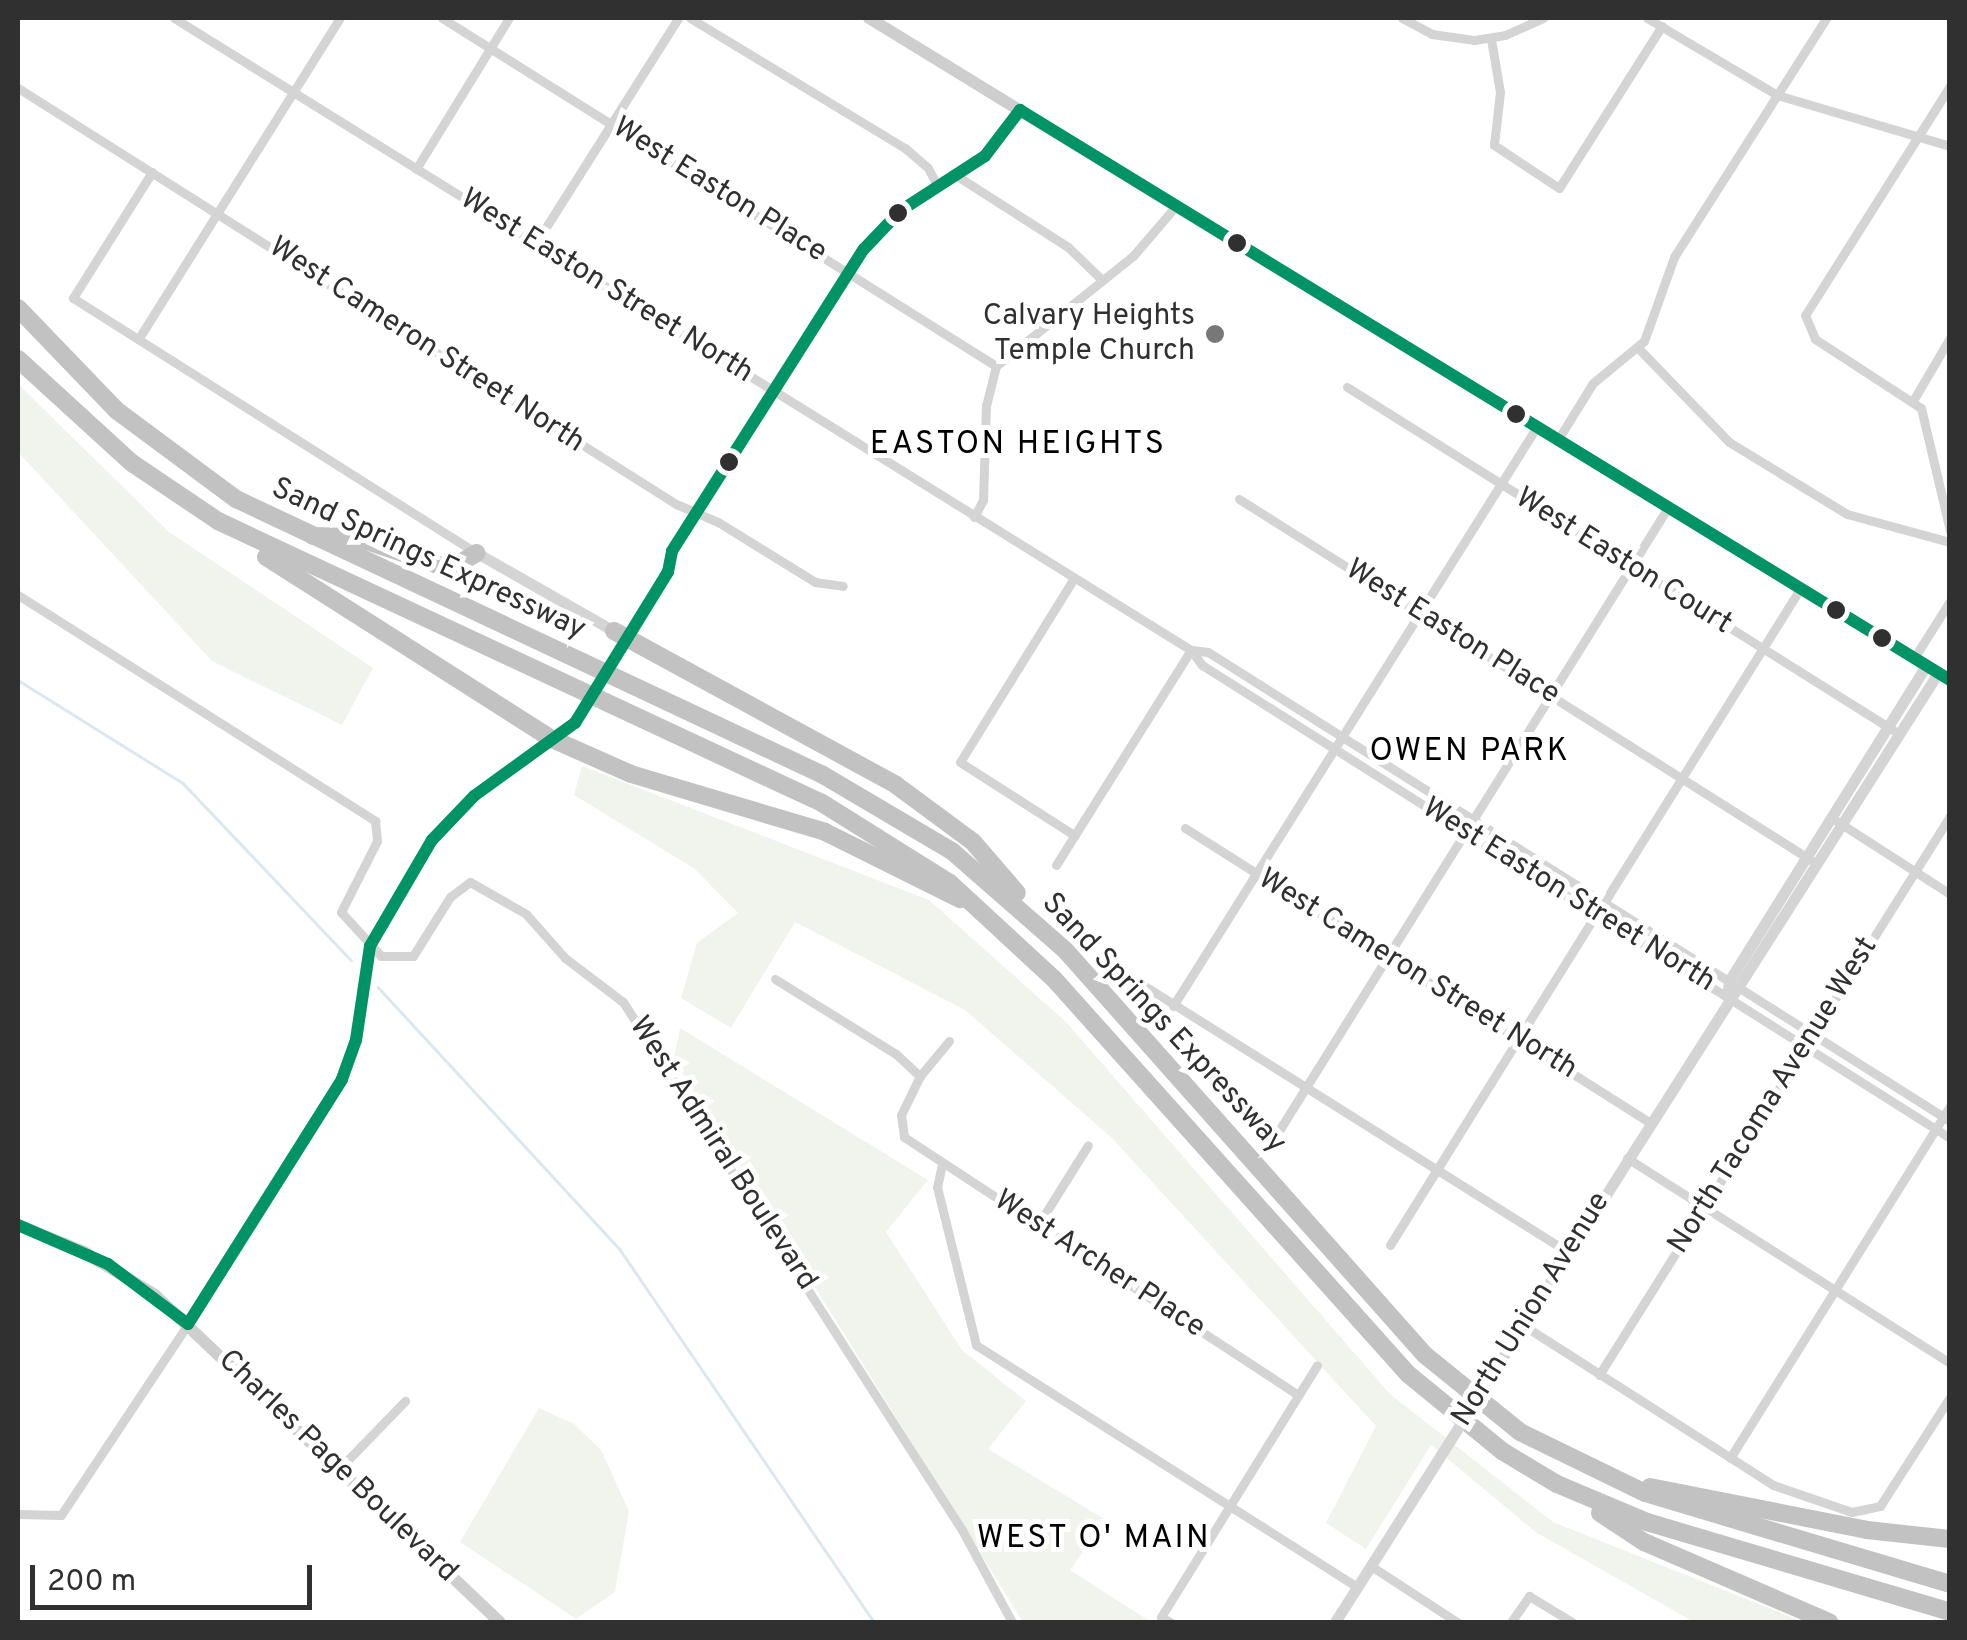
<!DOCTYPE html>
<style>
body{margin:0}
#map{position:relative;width:1967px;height:1640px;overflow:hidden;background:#fff;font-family:Overpass,sans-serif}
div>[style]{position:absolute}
.green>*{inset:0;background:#f1f4ed}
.stream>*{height:2.5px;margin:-1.25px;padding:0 1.25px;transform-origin:1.25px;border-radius:1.25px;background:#dce8f0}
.minor>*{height:9px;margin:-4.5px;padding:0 4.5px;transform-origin:4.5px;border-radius:4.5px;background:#d4d4d4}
.tertiary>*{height:11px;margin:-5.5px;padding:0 5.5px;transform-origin:5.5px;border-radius:5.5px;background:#d4d4d4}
.secondary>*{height:12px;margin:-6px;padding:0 6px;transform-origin:6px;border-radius:6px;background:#cecece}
.motorway>*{height:18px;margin:-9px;padding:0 9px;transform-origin:9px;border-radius:9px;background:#c2c2c2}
.tertiary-bridge>*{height:11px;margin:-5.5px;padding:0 5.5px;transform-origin:5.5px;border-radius:5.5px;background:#d4d4d4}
.bus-1>*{height:12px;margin:-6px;padding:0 6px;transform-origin:6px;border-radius:6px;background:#009365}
.dots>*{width:28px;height:28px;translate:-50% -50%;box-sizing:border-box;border:5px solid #fff;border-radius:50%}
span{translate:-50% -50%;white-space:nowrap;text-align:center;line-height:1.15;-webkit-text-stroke:10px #fff;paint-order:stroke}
.street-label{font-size:30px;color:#303030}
.poi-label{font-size:30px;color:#303030}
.right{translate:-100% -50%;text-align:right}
.neighbourhood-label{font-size:32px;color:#000;letter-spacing:2.5px}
.frame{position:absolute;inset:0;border:20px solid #303030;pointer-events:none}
.scale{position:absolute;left:30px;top:1565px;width:282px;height:45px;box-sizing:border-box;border:5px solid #303030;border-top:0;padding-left:12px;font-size:30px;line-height:35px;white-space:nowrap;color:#303030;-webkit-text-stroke:8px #fff;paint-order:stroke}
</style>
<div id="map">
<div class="green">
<div style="clip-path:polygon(18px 384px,169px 532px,373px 668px,342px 725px,212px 661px,18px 452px)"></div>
<div style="clip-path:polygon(582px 766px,929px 900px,1066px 1022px,1390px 1394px,1553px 1522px,1804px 1622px,1694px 1622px,1537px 1533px,1431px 1445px,1366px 1549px,1326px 1523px,1376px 1426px,1112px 1138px,965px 1010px,795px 922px,731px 1028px,681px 998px,697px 943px,738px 913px,695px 869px,574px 795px)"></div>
<div style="clip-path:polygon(680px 1028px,928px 1180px,886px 1232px,962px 1350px,1026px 1401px,988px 1449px,1106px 1520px,1070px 1570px,1151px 1622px,1023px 1622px,674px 1060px)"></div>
<div style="clip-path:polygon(539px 1408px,574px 1424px,601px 1450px,629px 1511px,615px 1592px,576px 1619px,460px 1542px)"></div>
</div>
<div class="stream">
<div style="left:18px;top:680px;width:195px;rotate:32deg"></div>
<div style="left:183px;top:783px;width:244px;rotate:46.5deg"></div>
<div style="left:378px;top:987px;width:355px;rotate:47.3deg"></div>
<div style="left:619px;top:1248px;width:453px;rotate:55.7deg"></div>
</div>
<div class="minor">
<div style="left:174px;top:18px;width:1197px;rotate:31.86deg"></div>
<div style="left:1191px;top:650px;width:19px;rotate:54deg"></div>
<div style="left:1202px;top:665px;width:885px;rotate:32.31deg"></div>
<div style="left:442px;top:18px;width:654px;rotate:32.14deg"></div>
<div style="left:690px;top:18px;width:251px;rotate:31.2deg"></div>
<div style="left:905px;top:148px;width:30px;rotate:41deg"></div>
<div style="left:928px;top:168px;width:21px;rotate:62deg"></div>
<div style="left:1402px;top:18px;width:34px;rotate:28deg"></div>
<div style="left:1432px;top:34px;width:42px;rotate:8.1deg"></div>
<div style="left:1474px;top:40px;width:31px;rotate:-9deg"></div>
<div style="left:1505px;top:35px;width:42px;rotate:-24.1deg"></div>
<div style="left:1647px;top:18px;width:151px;rotate:30.6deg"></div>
<div style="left:1777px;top:95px;width:180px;rotate:16.4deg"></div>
<div style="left:1491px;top:39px;width:54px;rotate:80.4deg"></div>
<div style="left:1500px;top:92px;width:53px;rotate:96.5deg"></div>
<div style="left:1494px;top:145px;width:78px;rotate:33.5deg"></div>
<div style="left:1559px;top:188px;width:192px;rotate:-57.6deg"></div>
<div style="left:1950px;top:86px;width:271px;rotate:122.3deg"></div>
<div style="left:1805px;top:315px;width:26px;rotate:67deg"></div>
<div style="left:1815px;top:339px;width:126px;rotate:33.1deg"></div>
<div style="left:1921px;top:408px;width:126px;rotate:76.7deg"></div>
<div style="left:18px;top:88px;width:778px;rotate:32.3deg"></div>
<div style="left:676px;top:504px;width:46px;rotate:23.2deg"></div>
<div style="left:718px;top:522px;width:114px;rotate:31.7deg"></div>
<div style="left:815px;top:582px;width:28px;rotate:8deg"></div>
<div style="left:416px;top:169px;width:177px;rotate:-58.4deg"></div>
<div style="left:152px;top:172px;width:149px;rotate:122.1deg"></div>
<div style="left:73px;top:298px;width:478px;rotate:32.3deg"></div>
<div style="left:957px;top:176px;width:132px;rotate:32.6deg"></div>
<div style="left:1068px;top:247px;width:45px;rotate:44.1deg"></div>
<div style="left:536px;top:243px;width:266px;rotate:-57.7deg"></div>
<div style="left:139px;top:338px;width:378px;rotate:-57.9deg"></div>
<div style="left:1639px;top:349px;width:129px;rotate:45.9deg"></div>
<div style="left:1729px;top:442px;width:138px;rotate:31.4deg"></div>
<div style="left:1847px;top:514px;width:107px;rotate:15.2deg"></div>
<div style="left:1347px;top:387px;width:645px;rotate:32.14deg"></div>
<div style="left:1914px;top:399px;width:71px;rotate:-59.5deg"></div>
<div style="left:1557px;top:441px;width:68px;rotate:-58.2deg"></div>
<div style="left:1593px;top:383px;width:66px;rotate:-39.5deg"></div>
<div style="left:1644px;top:341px;width:89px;rotate:-70.3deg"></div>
<div style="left:1674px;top:257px;width:283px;rotate:-57.5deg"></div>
<div style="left:1239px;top:499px;width:676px;rotate:32.26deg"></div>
<div style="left:974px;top:517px;width:19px;rotate:-62deg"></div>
<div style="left:983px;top:500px;width:94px;rotate:-88.2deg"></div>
<div style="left:986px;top:406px;width:41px;rotate:-76deg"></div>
<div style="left:996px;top:366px;width:176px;rotate:-38.8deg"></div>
<div style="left:1133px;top:256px;width:65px;rotate:-49.4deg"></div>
<div style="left:18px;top:595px;width:423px;rotate:32.3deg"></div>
<div style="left:375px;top:821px;width:20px;rotate:84deg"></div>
<div style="left:377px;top:841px;width:80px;rotate:116.9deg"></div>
<div style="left:341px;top:912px;width:59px;rotate:47.7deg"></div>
<div style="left:381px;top:956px;width:32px"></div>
<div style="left:413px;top:956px;width:70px;rotate:-57.9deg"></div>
<div style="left:450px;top:897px;width:25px;rotate:-37deg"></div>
<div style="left:470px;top:882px;width:64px;rotate:29.7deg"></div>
<div style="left:526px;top:914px;width:59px;rotate:48.4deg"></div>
<div style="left:565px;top:958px;width:73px;rotate:37.2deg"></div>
<div style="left:623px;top:1002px;width:627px;rotate:57.3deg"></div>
<div style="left:962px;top:1530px;width:105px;rotate:61.5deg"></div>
<div style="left:1191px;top:650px;width:17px;rotate:7deg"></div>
<div style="left:1208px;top:652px;width:878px;rotate:32.3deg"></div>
<div style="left:1914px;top:658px;width:67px;rotate:-57.7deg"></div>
<div style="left:1832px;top:818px;width:140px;rotate:32.8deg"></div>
<div style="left:1185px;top:828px;width:549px;rotate:32.36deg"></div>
<div style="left:1074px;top:835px;width:135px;rotate:-147.4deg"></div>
<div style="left:960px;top:762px;width:216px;rotate:-58.2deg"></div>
<div style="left:1056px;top:865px;width:254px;rotate:-57.9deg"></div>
<div style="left:1605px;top:901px;width:368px;rotate:-58deg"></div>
<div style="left:1132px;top:978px;width:515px;rotate:32.15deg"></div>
<div style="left:775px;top:979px;width:142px;rotate:31.8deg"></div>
<div style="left:896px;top:1054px;width:33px;rotate:43deg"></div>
<div style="left:1173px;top:1006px;width:683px;rotate:-57.87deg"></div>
<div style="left:949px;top:1041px;width:45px;rotate:129.6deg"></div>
<div style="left:920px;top:1076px;width:43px;rotate:116deg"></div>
<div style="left:901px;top:1115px;width:22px;rotate:82deg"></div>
<div style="left:904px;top:1137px;width:471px;rotate:33.2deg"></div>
<div style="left:1280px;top:1129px;width:731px;rotate:-58.03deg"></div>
<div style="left:1627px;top:1158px;width:383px;rotate:32.4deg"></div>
<div style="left:942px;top:1164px;width:24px;rotate:102deg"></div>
<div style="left:937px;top:1187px;width:163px;rotate:76.1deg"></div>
<div style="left:976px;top:1345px;width:452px;rotate:32.4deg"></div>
<div style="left:1038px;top:1225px;width:94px;rotate:-58deg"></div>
<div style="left:1390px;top:1245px;width:391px;rotate:-58.1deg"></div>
<div style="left:1523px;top:1325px;width:297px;rotate:32.6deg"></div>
<div style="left:1773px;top:1485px;width:83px;rotate:18.9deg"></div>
<div style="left:1852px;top:1512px;width:29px;rotate:-12deg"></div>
<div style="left:1880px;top:1506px;width:130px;rotate:-57.3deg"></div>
<div style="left:1599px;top:1375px;width:660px;rotate:-57.88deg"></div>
<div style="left:1730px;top:1458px;width:415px;rotate:-58deg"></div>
<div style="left:339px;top:1469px;width:95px;rotate:-45.9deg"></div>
<div style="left:18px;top:1514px;width:43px;rotate:1.3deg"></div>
<div style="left:61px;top:1515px;width:229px;rotate:-56.4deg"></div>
<div style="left:1371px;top:1566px;width:103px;rotate:33.1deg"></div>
<div style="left:1170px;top:1622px;width:10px;rotate:-151deg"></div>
<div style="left:1161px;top:1617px;width:296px;rotate:-58.2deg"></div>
<div style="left:1511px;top:1622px;width:32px;rotate:-55deg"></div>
<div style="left:1529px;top:1596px;width:50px;rotate:31.2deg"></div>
</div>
<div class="tertiary">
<div style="left:477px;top:553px;width:158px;rotate:29.7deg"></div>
<div style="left:1727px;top:996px;width:15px;rotate:-82deg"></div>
<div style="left:1729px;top:981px;width:372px;rotate:-58deg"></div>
<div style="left:1497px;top:1366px;width:821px;rotate:-57.53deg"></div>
<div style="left:1335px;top:1622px;width:159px;rotate:-57.6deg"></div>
</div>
<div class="secondary">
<div style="left:869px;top:18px;width:1268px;rotate:31.48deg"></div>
<div style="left:18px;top:1225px;width:71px;rotate:22.2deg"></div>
<div style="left:84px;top:1252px;width:83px;rotate:31.2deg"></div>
<div style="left:155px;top:1295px;width:475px;rotate:43.5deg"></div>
<div style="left:188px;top:1324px;width:289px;rotate:-57.8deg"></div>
<div style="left:342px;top:1079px;width:41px;rotate:-70.3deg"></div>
<div style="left:356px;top:1040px;width:95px;rotate:-81.5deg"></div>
</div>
<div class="motorway">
<div style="left:18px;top:308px;width:141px;rotate:46.1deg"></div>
<div style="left:116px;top:410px;width:149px;rotate:36.6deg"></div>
<div style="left:236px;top:499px;width:649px;rotate:25.18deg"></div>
<div style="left:823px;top:775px;width:151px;rotate:30.6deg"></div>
<div style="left:953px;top:852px;width:150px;rotate:41.2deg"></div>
<div style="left:1066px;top:951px;width:540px;rotate:48.38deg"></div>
<div style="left:1425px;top:1355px;width:122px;rotate:39deg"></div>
<div style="left:1520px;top:1432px;width:139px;rotate:26deg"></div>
<div style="left:1645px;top:1493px;width:318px;rotate:16.6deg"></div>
<div style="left:18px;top:359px;width:154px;rotate:42.4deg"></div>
<div style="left:132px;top:463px;width:104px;rotate:34deg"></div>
<div style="left:218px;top:521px;width:667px;rotate:25.03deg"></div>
<div style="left:822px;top:803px;width:151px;rotate:32deg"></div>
<div style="left:950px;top:883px;width:142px;rotate:42.7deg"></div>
<div style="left:1054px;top:979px;width:530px;rotate:48.13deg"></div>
<div style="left:1408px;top:1374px;width:122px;rotate:39.3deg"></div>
<div style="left:1502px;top:1451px;width:64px;rotate:31deg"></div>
<div style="left:1557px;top:1484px;width:98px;rotate:22.9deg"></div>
<div style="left:1647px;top:1522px;width:316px;rotate:16.5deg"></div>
<div style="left:313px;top:536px;width:42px;rotate:1.4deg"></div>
<div style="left:355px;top:537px;width:100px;rotate:18.6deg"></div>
<div style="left:450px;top:569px;width:31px;rotate:-31deg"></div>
<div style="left:266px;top:557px;width:339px;rotate:32.5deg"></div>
<div style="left:552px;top:739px;width:86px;rotate:23.9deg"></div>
<div style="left:631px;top:774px;width:202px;rotate:16.6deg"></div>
<div style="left:825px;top:832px;width:151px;rotate:26.4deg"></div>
<div style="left:614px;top:631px;width:321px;rotate:28.6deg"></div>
<div style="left:896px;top:785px;width:96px;rotate:36.5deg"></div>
<div style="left:973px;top:842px;width:67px;rotate:49.2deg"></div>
<div style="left:1650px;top:1487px;width:221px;rotate:11.2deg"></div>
<div style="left:1867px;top:1530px;width:83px;rotate:6.2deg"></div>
<div style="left:1600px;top:1513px;width:53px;rotate:33.4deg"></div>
<div style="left:1644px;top:1542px;width:202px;rotate:23.4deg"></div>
</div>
<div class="tertiary-bridge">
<div style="left:1420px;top:1488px;width:144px;rotate:-57.7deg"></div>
</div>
<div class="bus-1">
<div style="left:18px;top:1225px;width:98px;rotate:23.4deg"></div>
<div style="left:108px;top:1264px;width:100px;rotate:36.9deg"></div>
<div style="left:188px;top:1324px;width:289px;rotate:-57.8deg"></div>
<div style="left:342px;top:1079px;width:41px;rotate:-70.3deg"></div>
<div style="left:356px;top:1040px;width:95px;rotate:-81.5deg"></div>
<div style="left:370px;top:946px;width:123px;rotate:-59.7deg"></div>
<div style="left:432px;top:840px;width:61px;rotate:-46.3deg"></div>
<div style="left:474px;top:796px;width:125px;rotate:-35.9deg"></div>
<div style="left:575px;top:723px;width:177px;rotate:-58.4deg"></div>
<div style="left:668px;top:572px;width:21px;rotate:-79deg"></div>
<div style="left:672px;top:551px;width:358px;rotate:-57.6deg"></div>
<div style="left:864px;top:249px;width:52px;rotate:-46.5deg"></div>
<div style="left:900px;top:211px;width:101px;rotate:-32.9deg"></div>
<div style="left:985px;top:156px;width:58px;rotate:-52.7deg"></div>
<div style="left:1020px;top:110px;width:1091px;rotate:31.5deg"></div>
</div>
<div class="dots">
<div style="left:898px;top:213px;background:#303030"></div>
<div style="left:1237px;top:243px;background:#303030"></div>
<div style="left:1215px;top:334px;background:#787878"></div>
<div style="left:1516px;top:414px;background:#303030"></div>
<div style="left:729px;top:462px;background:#303030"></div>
<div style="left:1836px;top:610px;background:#303030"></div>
<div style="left:1882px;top:638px;background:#303030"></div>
</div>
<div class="street-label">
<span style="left:719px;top:191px;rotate:32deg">West Easton Place</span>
<span style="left:606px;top:287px;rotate:32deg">West Easton Street North</span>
<span style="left:426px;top:346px;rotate:33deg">West Cameron Street North</span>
<span style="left:428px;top:560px;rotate:25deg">Sand Springs Expressway</span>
<span style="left:1623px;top:562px;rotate:32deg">West Easton Court</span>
<span style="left:1452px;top:633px;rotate:32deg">West Easton Place</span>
<span style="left:1568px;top:896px;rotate:32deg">West Easton Street North</span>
<span style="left:1417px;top:975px;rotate:32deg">West Cameron Street North</span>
<span style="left:1163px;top:1024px;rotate:47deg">Sand Springs Expressway</span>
<span style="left:1774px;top:1096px;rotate:-58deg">North Tacoma Avenue West</span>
<span style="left:722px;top:1154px;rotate:57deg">West Admiral Boulevard</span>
<span style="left:1099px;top:1265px;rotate:33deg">West Archer Place</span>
<span style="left:1532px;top:1310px;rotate:-58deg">North Union Avenue</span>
<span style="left:337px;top:1467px;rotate:44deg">Charles Page Boulevard</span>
</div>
<div class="poi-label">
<span class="right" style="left:1195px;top:334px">Calvary Heights<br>Temple Church</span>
</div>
<div class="neighbourhood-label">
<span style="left:1018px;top:445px">EASTON HEIGHTS</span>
<span style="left:1470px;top:752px">OWEN PARK</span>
<span style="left:1094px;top:1539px">WEST O' MAIN</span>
</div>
<div class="frame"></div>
<div class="scale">200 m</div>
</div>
